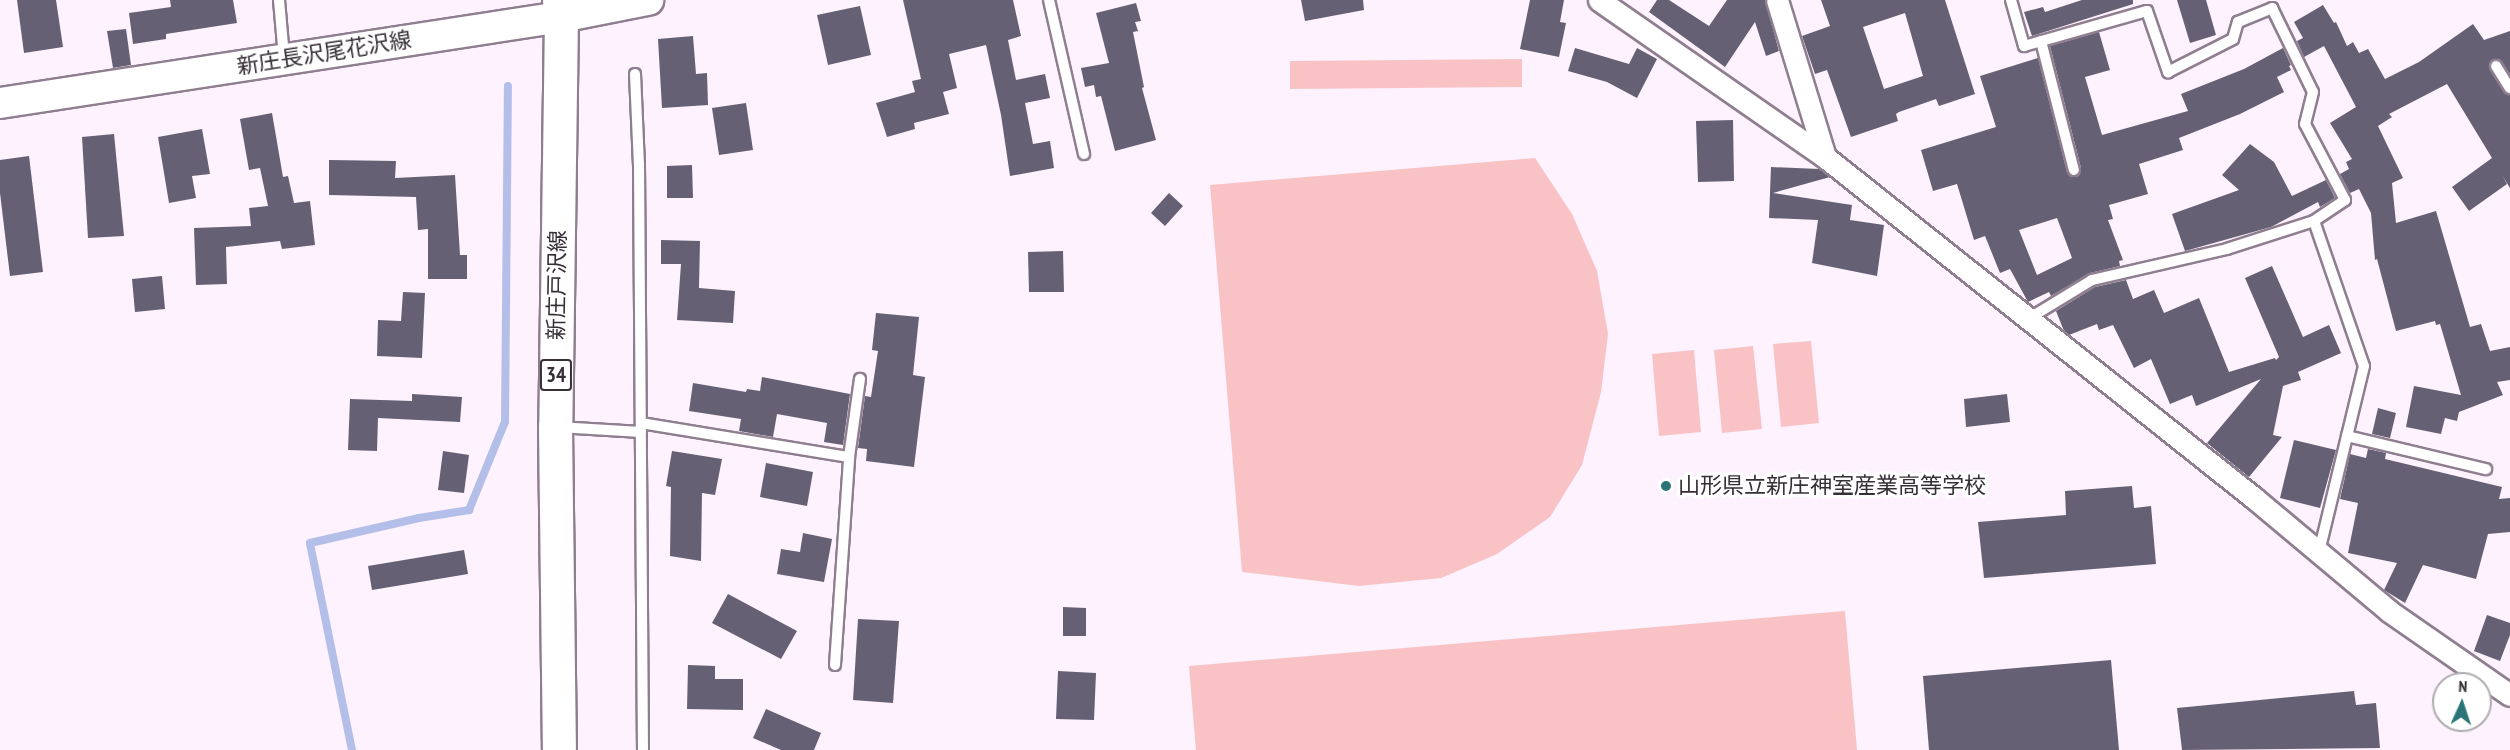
<!DOCTYPE html>
<meta charset="utf-8">
<style>
body{margin:0}
#map{position:relative;width:2510px;height:750px;overflow:hidden;background:#fdf2fd;font-family:"PT Sans Narrow","Noto Sans JP",sans-serif}
div>[style]{position:absolute}
.green>*{inset:0;background:#f9c3c6}
.stream>*{height:8px;margin:-4px;padding:0 4px;transform-origin:4px;border-radius:4px;background:#b3bee9}
.building>*{inset:0;background:#666074}
.roads{filter:drop-shadow(2px 0 #8f7e90) drop-shadow(-2px 0 #8f7e90) drop-shadow(0 2px #8f7e90) drop-shadow(0 -2px #8f7e90)}
.service>*{height:10px;margin:-5px;padding:0 5px;transform-origin:5px;border-radius:5px;background:#fff}
.minor>*{height:21px;margin:-10.5px;padding:0 10.5px;transform-origin:10.5px;border-radius:10.5px;background:#fff}
.secondary>*{height:30px;margin:-15px;padding:0 15px;transform-origin:15px;border-radius:15px;background:#fff}
.primary>*{height:33px;margin:-16.5px;padding:0 16.5px;transform-origin:16.5px;border-radius:16.5px;background:#fff}
.dots>*{width:16px;height:16px;translate:-50% -50%;box-sizing:border-box;border:3px solid #fff;border-radius:50%}
span{translate:-50% -50%;white-space:nowrap;text-align:center;line-height:1.15;-webkit-text-stroke:6px #fff;paint-order:stroke}
.shield-label span{padding:2px 4px;background:#fff;border:2px solid;border-radius:4px;-webkit-text-stroke-width:0}
.shield-label{font-size:21px;color:#362f36;font-weight:700}
.street-label{font-size:22px;color:#362f36}
.poi-label{font-size:22px;color:#362f36}
.left{translate:0 -50%;text-align:left}
.north{position:absolute;left:2432px;top:672px;width:60px;height:60px;box-sizing:border-box;background:#fff;border:2px solid #afacaf;border-radius:50%;rotate:3deg;font-size:16px;font-weight:700;line-height:24px;text-align:center;color:#362f36}
.north::after{content:'';display:block;margin:auto;width:21px;height:27px;background:#2b7578;clip-path:polygon(50% 0,100% 100%,50% 72%,0 100%)}
</style>
<div id="map">
<div class="green">
<div style="clip-path:polygon(1522px 59px,1522px 87px,1290px 89px,1290px 61px)"></div>
<div style="clip-path:polygon(1535px 158px,1572px 214px,1597px 271px,1608px 334px,1601px 392px,1582px 465px,1550px 517px,1497px 554px,1441px 578px,1359px 586px,1242px 572px,1210px 185px)"></div>
<div style="clip-path:polygon(1811px 341px,1819px 423px,1781px 427px,1773px 344px)"></div>
<div style="clip-path:polygon(1753px 346px,1762px 429px,1722px 433px,1714px 350px)"></div>
<div style="clip-path:polygon(1694px 350px,1701px 432px,1659px 436px,1652px 354px)"></div>
<div style="clip-path:polygon(1845px 611px,1857px 750px,1196px 750px,1189px 666px)"></div>
</div>
<div class="stream">
<div style="left:352px;top:750px;width:211px;rotate:-101.5deg"></div>
<div style="left:310px;top:543px;width:112px;rotate:-12.9deg"></div>
<div style="left:419px;top:518px;width:51px;rotate:-9.1deg"></div>
<div style="left:469px;top:510px;width:95px;rotate:-67.8deg"></div>
<div style="left:505px;top:422px;width:336px;rotate:-89.5deg"></div>
</div>
<div class="building">
<div style="clip-path:polygon(17px 0,56px 0,63px 47px,24px 53px)"></div>
<div style="clip-path:polygon(170px 0,233px 0,237px 23px,166px 34px,166px 39px,133px 44px,129px 13px,171px 7px)"></div>
<div style="clip-path:polygon(903px 0,1013px 0,1021px 36px,1008px 40px,1016px 80px,1045px 74px,1050px 98px,1025px 103px,1033px 144px,1050px 141px,1054px 168px,1010px 176px,1001px 115px,986px 45px,949px 54px,957px 88px,943px 92px,949px 114px,914px 123px,915px 129px,887px 137px,876px 103px,915px 92px,912px 81px,921px 79px)"></div>
<div style="clip-path:polygon(1301px 0,1363px 0,1364px 10px,1305px 21px)"></div>
<div style="clip-path:polygon(1530px 0,1564px 0,1560px 22px,1566px 23px,1559px 57px,1520px 49px)"></div>
<div style="clip-path:polygon(1657px 0,1669px 0,1709px 26px,1727px 0,1765px 0,1779px 51px,1766px 56px,1755px 22px,1725px 67px,1649px 12px)"></div>
<div style="clip-path:polygon(evenodd,1821px 0,1945px 0,1975px 94px,1939px 106px,1936px 99px,1899px 112px,1896px 114px,1898px 121px,1851px 137px,1827px 70px,1815px 74px,1802px 36px,1830px 26px,1821px 0,1905px 13px,1923px 76px,1884px 89px,1863px 27px,1905px 13px)"></div>
<div style="clip-path:polygon(2082px 0,2133px 0,2133px 4px,2032px 36px,2024px 12px,2043px 7px,2045px 12px)"></div>
<div style="clip-path:polygon(2177px 0,2206px 0,2216px 35px,2190px 43px)"></div>
<div style="clip-path:polygon(1136px 3px,1141px 21px,1135px 22px,1138px 31px,1133px 32px,1144px 87px,1142px 88px,1156px 140px,1115px 151px,1101px 96px,1096px 97px,1094px 85px,1085px 87px,1081px 68px,1109px 63px,1096px 13px)"></div>
<div style="clip-path:polygon(2323px 5px,2334px 23px,2336px 22px,2347px 46px,2353px 42px,2359px 53px,2368px 49px,2385px 79px,2419px 62px,2473px 24px,2484px 40px,2510px 31px,2510px 74px,2499px 59px,2492px 60px,2489px 66px,2504px 92px,2510px 95px,2510px 188px,2502px 175px,2507px 184px,2469px 211px,2452px 187px,2492px 158px,2447px 84px,2389px 114px,2392px 117px,2378px 126px,2403px 178px,2392px 183px,2396px 223px,2436px 211px,2470px 327px,2481px 324px,2490px 351px,2510px 347px,2510px 380px,2497px 382px,2503px 395px,2459px 412px,2457px 421px,2445px 418px,2441px 434px,2406px 427px,2414px 386px,2461px 395px,2440px 324px,2436px 325px,2435px 321px,2396px 331px,2377px 259px,2375px 260px,2371px 213px,2359px 189px,2350px 193px,2340px 174px,2349px 169px,2346px 162px,2352px 159px,2330px 123px,2356px 107px,2324px 46px,2304px 57px,2297px 41px,2303px 38px,2294px 22px)"></div>
<div style="clip-path:polygon(860px 6px,871px 55px,828px 65px,817px 15px)"></div>
<div style="clip-path:polygon(126px 29px,131px 65px,113px 68px,107px 31px)"></div>
<div style="clip-path:polygon(evenodd,2099px 32px,2110px 70px,2085px 77px,2102px 135px,2188px 111px,2181px 94px,2244px 69px,2283px 48px,2291px 65px,2289px 66px,2291px 70px,2277px 77px,2284px 92px,2240px 114px,2179px 138px,2183px 150px,2139px 164px,2148px 194px,2109px 205px,2113px 219px,2108px 220px,2123px 260px,2119px 261px,2120px 266px,2090px 273px,2051px 296px,2049px 292px,2028px 302px,2010px 269px,2000px 273px,1985px 236px,1974px 240px,1957px 184px,1933px 191px,1921px 150px,1996px 127px,1980px 76px,2038px 58px,2067px 172px,2071px 177px,2079px 176px,2081px 168px,2050px 46px,2099px 32px,2057px 218px,2072px 258px,2037px 275px,2019px 230px,2057px 218px)"></div>
<div style="clip-path:polygon(693px 36px,696px 74px,707px 73px,708px 105px,662px 108px,658px 39px)"></div>
<div style="clip-path:polygon(1575px 48px,1629px 64px,1637px 48px,1657px 59px,1637px 98px,1607px 82px,1568px 71px)"></div>
<div style="clip-path:polygon(746px 103px,753px 150px,719px 155px,712px 108px)"></div>
<div style="clip-path:polygon(272px 113px,283px 177px,288px 176px,294px 203px,310px 201px,315px 245px,282px 249px,280px 241px,226px 247px,227px 284px,196px 285px,194px 228px,251px 226px,249px 208px,268px 206px,260px 168px,249px 170px,240px 119px)"></div>
<div style="clip-path:polygon(1733px 120px,1734px 181px,1698px 182px,1696px 121px)"></div>
<div style="clip-path:polygon(202px 129px,210px 174px,192px 176px,196px 198px,169px 203px,158px 137px)"></div>
<div style="clip-path:polygon(114px 134px,124px 236px,88px 238px,82px 137px)"></div>
<div style="clip-path:polygon(2250px 144px,2274px 162px,2292px 196px,2326px 180px,2335px 198px,2320px 207px,2318px 202px,2271px 227px,2185px 251px,2172px 214px,2239px 190px,2222px 175px)"></div>
<div style="clip-path:polygon(29px 156px,43px 272px,10px 276px,0 193px,0 160px)"></div>
<div style="clip-path:polygon(329px 160px,396px 161px,395px 178px,455px 175px,460px 255px,467px 255px,467px 279px,428px 279px,428px 229px,418px 230px,416px 197px,329px 195px)"></div>
<div style="clip-path:polygon(692px 165px,693px 198px,667px 198px,667px 166px)"></div>
<div style="clip-path:polygon(1771px 167px,1819px 169px,1830px 177px,1773px 193px,1852px 205px,1850px 220px,1884px 225px,1877px 276px,1812px 263px,1818px 220px,1769px 218px)"></div>
<div style="clip-path:polygon(1169px 193px,1183px 206px,1165px 226px,1151px 213px)"></div>
<div style="clip-path:polygon(661px 240px,700px 241px,699px 288px,735px 291px,733px 323px,677px 320px,681px 264px,661px 264px)"></div>
<div style="clip-path:polygon(1063px 251px,1064px 292px,1029px 292px,1028px 252px)"></div>
<div style="clip-path:polygon(2272px 266px,2303px 337px,2329px 325px,2341px 353px,2298px 372px,2301px 380px,2283px 386px,2273px 435px,2282px 437px,2249px 477px,2207px 443px,2261px 379px,2196px 406px,2192px 395px,2170px 404px,2151px 359px,2134px 368px,2113px 325px,2099px 330px,2097px 324px,2069px 335px,2064px 331px,2056px 311px,2095px 287px,2126px 280px,2133px 299px,2154px 290px,2164px 313px,2199px 298px,2229px 372px,2275px 358px,2276px 360px,2279px 357px,2245px 278px)"></div>
<div style="clip-path:polygon(162px 276px,165px 309px,135px 312px,132px 279px)"></div>
<div style="clip-path:polygon(403px 292px,425px 293px,422px 358px,377px 356px,378px 320px,401px 321px)"></div>
<div style="clip-path:polygon(876px 313px,919px 317px,913px 375px,925px 377px,914px 467px,866px 461px,867px 449px,858px 448px,865px 396px,871px 397px,878px 351px,872px 350px)"></div>
<div style="clip-path:polygon(762px 377px,850px 394px,843px 445px,824px 442px,827px 423px,777px 414px,773px 437px,739px 431px,741px 419px,689px 411px,693px 383px,746px 392px,747px 389px,760px 391px)"></div>
<div style="clip-path:polygon(412px 394px,462px 397px,460px 422px,378px 418px,377px 451px,348px 450px,350px 399px,412px 401px)"></div>
<div style="clip-path:polygon(2007px 394px,2010px 422px,1966px 427px,1964px 399px)"></div>
<div style="clip-path:polygon(2378px 408px,2396px 413px,2390px 438px,2372px 434px)"></div>
<div style="clip-path:polygon(2294px 440px,2336px 450px,2320px 508px,2280px 498px)"></div>
<div style="clip-path:polygon(2368px 449px,2386px 453px,2385px 459px,2502px 487px,2499px 499px,2510px 498px,2510px 532px,2488px 534px,2476px 579px,2423px 565px,2405px 603px,2384px 590px,2397px 563px,2348px 553px,2358px 503px,2340px 499px,2350px 454px,2366px 458px)"></div>
<div style="clip-path:polygon(443px 451px,469px 455px,464px 493px,438px 490px)"></div>
<div style="clip-path:polygon(672px 451px,722px 459px,715px 495px,702px 493px,701px 561px,670px 556px,671px 487px,666px 486px)"></div>
<div style="clip-path:polygon(766px 463px,813px 472px,807px 506px,760px 497px)"></div>
<div style="clip-path:polygon(2132px 486px,2134px 508px,2151px 506px,2156px 564px,1984px 578px,1978px 522px,2066px 515px,2065px 491px)"></div>
<div style="clip-path:polygon(803px 533px,832px 539px,824px 582px,777px 574px,781px 549px,800px 552px)"></div>
<div style="clip-path:polygon(464px 550px,468px 574px,372px 590px,368px 566px)"></div>
<div style="clip-path:polygon(728px 594px,797px 631px,781px 659px,712px 623px)"></div>
<div style="clip-path:polygon(1063px 607px,1086px 608px,1086px 636px,1063px 636px)"></div>
<div style="clip-path:polygon(2487px 615px,2510px 623px,2510px 635px,2500px 661px,2474px 651px)"></div>
<div style="clip-path:polygon(858px 619px,899px 621px,893px 703px,853px 700px)"></div>
<div style="clip-path:polygon(2111px 660px,2119px 750px,1929px 750px,1923px 676px)"></div>
<div style="clip-path:polygon(688px 665px,715px 666px,715px 679px,743px 679px,743px 710px,687px 709px)"></div>
<div style="clip-path:polygon(1058px 671px,1096px 673px,1094px 720px,1056px 719px)"></div>
<div style="clip-path:polygon(2354px 691px,2356px 705px,2376px 703px,2380px 748px,2182px 750px,2177px 708px)"></div>
<div style="clip-path:polygon(766px 709px,821px 733px,814px 750px,781px 750px,753px 738px)"></div>
</div>
<div class="roads">
<div class="service">
<div style="left:279px;top:0;width:57px;rotate:85deg"></div>
<div style="left:1049px;top:0;width:158px;rotate:77.2deg"></div>
<div style="left:2011px;top:0;width:48px;rotate:74.2deg"></div>
<div style="left:2024px;top:46px;width:128px;rotate:-15.9deg"></div>
<div style="left:2147px;top:11px;width:65px;rotate:71deg"></div>
<div style="left:2168px;top:72px;width:73px;rotate:-26.9deg"></div>
<div style="left:2233px;top:39px;width:18px;rotate:-74deg"></div>
<div style="left:2238px;top:22px;width:37px;rotate:-22deg"></div>
<div style="left:2272px;top:8px;width:93px;rotate:64deg"></div>
<div style="left:2313px;top:92px;width:33px;rotate:104deg"></div>
<div style="left:2305px;top:124px;width:86px;rotate:62.2deg"></div>
<div style="left:2345px;top:200px;width:37px;rotate:146deg"></div>
<div style="left:2314px;top:221px;width:91px;rotate:162.2deg"></div>
<div style="left:2227px;top:249px;width:139px;rotate:167.1deg"></div>
<div style="left:2092px;top:280px;width:75px;rotate:148.6deg"></div>
<div style="left:2041px;top:41px;width:133px;rotate:75.7deg"></div>
<div style="left:2496px;top:66px;width:26px;rotate:58deg"></div>
<div style="left:635px;top:74px;width:91px;rotate:87.5deg"></div>
<div style="left:639px;top:165px;width:585px;rotate:89.61deg"></div>
<div style="left:2314px;top:221px;width:153px;rotate:71deg"></div>
<div style="left:2364px;top:366px;width:191px;rotate:103.6deg"></div>
<div style="left:641px;top:423px;width:211px;rotate:9.3deg"></div>
<div style="left:558px;top:427px;width:83px;rotate:3.4deg"></div>
<div style="left:2347px;top:436px;width:143px;rotate:13.4deg"></div>
<div style="left:835px;top:665px;width:208px;rotate:-86.1deg"></div>
<div style="left:849px;top:457px;width:79px;rotate:-82deg"></div>
</div>
<div class="minor">
<div style="left:1599px;top:0;width:275px;rotate:34.8deg"></div>
<div style="left:1825px;top:157px;width:548px;rotate:38.48deg"></div>
<div style="left:2254px;top:498px;width:176px;rotate:39.9deg"></div>
<div style="left:2389px;top:611px;width:147px;rotate:34.8deg"></div>
<div style="left:1777px;top:0;width:164px;rotate:73deg"></div>
</div>
<div class="secondary">
<div style="left:0;top:103px;width:568px;rotate:-8.72deg"></div>
<div style="left:561px;top:17px;width:89px;rotate:-11.1deg"></div>
</div>
<div class="primary">
<div style="left:559px;top:0;width:17px;rotate:83deg"></div>
<div style="left:561px;top:17px;width:410px;rotate:90.8deg"></div>
<div style="left:555px;top:427px;width:323px;rotate:89.3deg"></div>
</div>
</div>
<div class="dots">
<div style="left:1666px;top:486px;background:#2b7578"></div>
</div>
<div class="shield-label">
<span style="left:556px;top:375px">34</span>
</div>
<div class="street-label">
<span style="left:324px;top:53px;rotate:-9deg">新庄長沢尾花沢線</span>
<span style="left:557px;top:285px;rotate:-89deg">新庄戸沢線</span>
</div>
<div class="poi-label">
<span class="left" style="left:1678px;top:486px">山形県立新庄神室産業高等学校</span>
</div>
<div class="north">N</div>
</div>
